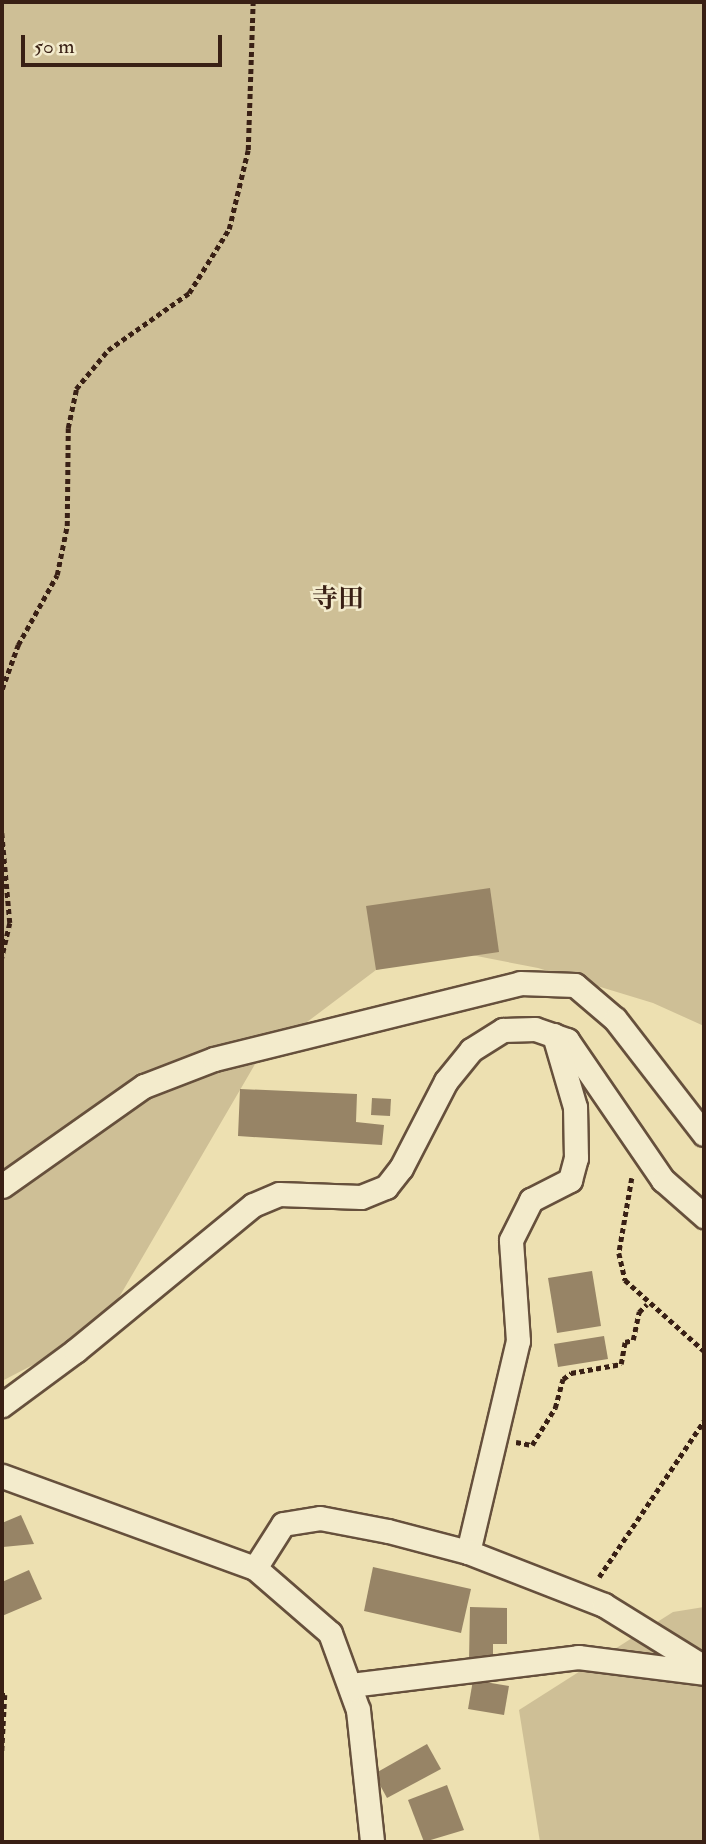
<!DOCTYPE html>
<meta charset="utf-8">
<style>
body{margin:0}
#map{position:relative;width:706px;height:1844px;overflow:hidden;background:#ede0b1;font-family:"IM FELL Double Pica","Noto Serif JP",serif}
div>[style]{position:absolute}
.green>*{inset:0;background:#cebf96}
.building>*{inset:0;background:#978466}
.path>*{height:4.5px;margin-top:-2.25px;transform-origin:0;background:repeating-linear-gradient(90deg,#392015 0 5px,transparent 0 8.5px)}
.roads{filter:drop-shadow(2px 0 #66503c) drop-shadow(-2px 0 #66503c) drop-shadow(0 2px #66503c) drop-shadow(0 -2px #66503c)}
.minor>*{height:23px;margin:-11.5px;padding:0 11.5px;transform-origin:11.5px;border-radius:11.5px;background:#f3ebcc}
span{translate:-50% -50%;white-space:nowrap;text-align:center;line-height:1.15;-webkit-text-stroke:5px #f3ebcc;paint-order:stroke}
.quarter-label{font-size:26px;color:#392015;font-weight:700}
.frame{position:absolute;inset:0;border:4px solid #392015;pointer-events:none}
.scale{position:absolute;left:21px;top:35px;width:201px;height:32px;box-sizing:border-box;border:4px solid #392015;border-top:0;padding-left:9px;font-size:21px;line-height:24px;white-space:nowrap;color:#392015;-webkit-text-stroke:5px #f3ebcc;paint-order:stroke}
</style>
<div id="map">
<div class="green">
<div style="clip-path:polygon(2px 2px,704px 2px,704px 1026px,653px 1003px,538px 968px,451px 951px,376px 970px,258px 1059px,100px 1330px,2px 1381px)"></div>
<div style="clip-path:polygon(704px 1607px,704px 1842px,540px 1842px,519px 1710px,673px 1612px)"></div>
</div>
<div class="building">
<div style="clip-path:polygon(490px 888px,499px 952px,376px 970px,366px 906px)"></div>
<div style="clip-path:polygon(240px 1089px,357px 1094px,356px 1122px,384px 1125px,382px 1145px,238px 1136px)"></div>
<div style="clip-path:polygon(372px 1098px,391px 1099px,390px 1116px,371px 1115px)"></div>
<div style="clip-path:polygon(592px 1271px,601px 1326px,557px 1333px,548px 1278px)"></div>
<div style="clip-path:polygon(604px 1336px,608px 1359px,558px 1367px,554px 1344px)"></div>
<div style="clip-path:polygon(21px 1515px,34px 1544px,3px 1547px,2px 1523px)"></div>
<div style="clip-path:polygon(373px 1567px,471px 1589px,461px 1633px,364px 1611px)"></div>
<div style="clip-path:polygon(29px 1570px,42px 1599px,2px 1616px,2px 1582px)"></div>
<div style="clip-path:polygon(470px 1607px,507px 1608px,507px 1644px,493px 1644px,493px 1661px,469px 1661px)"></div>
<div style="clip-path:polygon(473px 1680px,509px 1686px,504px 1715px,468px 1709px)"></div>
<div style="clip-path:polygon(427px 1744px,441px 1769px,387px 1798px,374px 1774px)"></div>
<div style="clip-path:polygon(447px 1785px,464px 1830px,424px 1842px,408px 1800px)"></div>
</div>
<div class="path">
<div style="left:2px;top:689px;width:47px;rotate:-70deg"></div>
<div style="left:18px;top:645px;width:80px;rotate:-60.9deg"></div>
<div style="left:57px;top:575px;width:50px;rotate:-78.5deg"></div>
<div style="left:67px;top:526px;width:98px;rotate:-89.4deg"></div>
<div style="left:68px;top:428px;width:40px;rotate:-78deg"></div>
<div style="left:76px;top:389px;width:50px;rotate:-50.6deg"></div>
<div style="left:108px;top:350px;width:99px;rotate:-35.1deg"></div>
<div style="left:189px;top:293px;width:75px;rotate:-58deg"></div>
<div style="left:229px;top:229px;width:81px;rotate:-76.5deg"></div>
<div style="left:248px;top:150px;width:148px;rotate:-88.1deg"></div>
<div style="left:2px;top:833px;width:90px;rotate:84.9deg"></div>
<div style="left:10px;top:923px;width:37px;rotate:103deg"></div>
<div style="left:632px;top:1178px;width:76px;rotate:99.8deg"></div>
<div style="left:619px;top:1253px;width:28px;rotate:77deg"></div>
<div style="left:625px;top:1280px;width:106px;rotate:41.9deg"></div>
<div style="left:516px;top:1442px;width:16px;rotate:11deg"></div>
<div style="left:532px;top:1445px;width:44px;rotate:-58.1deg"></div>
<div style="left:555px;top:1408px;width:30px;rotate:-75deg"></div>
<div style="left:563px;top:1379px;width:10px;rotate:-37deg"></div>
<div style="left:571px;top:1373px;width:51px;rotate:-10.2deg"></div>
<div style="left:621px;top:1364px;width:22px;rotate:-80deg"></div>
<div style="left:625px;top:1342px;width:8px;rotate:-14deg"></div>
<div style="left:633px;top:1340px;width:29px;rotate:-78deg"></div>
<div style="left:639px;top:1312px;width:11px;rotate:-45deg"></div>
<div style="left:599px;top:1577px;width:188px;rotate:-56.1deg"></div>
<div style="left:2px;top:1695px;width:3px"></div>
<div style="left:5px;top:1695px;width:56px;rotate:93.1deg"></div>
</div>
<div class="roads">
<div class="minor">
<div style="left:2px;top:1186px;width:174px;rotate:-35.2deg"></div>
<div style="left:144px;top:1086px;width:75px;rotate:-21.1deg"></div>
<div style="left:214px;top:1059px;width:315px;rotate:-13.9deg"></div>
<div style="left:520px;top:983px;width:55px;rotate:2.1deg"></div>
<div style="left:575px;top:985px;width:52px;rotate:40.4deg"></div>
<div style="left:615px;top:1019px;width:145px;rotate:52.3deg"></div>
<div style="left:2px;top:1405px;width:91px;rotate:-36.5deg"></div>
<div style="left:75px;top:1351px;width:230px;rotate:-39.4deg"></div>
<div style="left:253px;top:1205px;width:28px;rotate:-23deg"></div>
<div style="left:279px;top:1194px;width:82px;rotate:2.1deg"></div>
<div style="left:361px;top:1197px;width:27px;rotate:-22deg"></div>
<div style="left:386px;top:1187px;width:24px;rotate:-52deg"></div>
<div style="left:401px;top:1168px;width:98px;rotate:-62.7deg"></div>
<div style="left:446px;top:1081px;width:40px;rotate:-51deg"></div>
<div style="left:471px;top:1050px;width:38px;rotate:-32deg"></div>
<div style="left:503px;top:1030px;width:32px;rotate:-2deg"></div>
<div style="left:535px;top:1029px;width:34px;rotate:19deg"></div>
<div style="left:567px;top:1040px;width:170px;rotate:55.6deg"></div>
<div style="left:663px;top:1180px;width:55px;rotate:41.3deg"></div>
<div style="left:2px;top:1476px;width:269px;rotate:20deg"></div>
<div style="left:255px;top:1568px;width:99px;rotate:40.9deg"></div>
<div style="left:330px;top:1633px;width:82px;rotate:70deg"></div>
<div style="left:358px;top:1710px;width:133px;rotate:83.9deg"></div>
<div style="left:468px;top:1552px;width:217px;rotate:-76.7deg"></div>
<div style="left:518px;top:1341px;width:101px;rotate:-94deg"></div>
<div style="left:511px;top:1240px;width:45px;rotate:-63.4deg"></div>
<div style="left:531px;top:1200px;width:44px;rotate:-27.1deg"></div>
<div style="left:570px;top:1180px;width:23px;rotate:-75deg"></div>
<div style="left:576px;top:1158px;width:51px;rotate:-91.1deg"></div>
<div style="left:575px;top:1107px;width:75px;rotate:-106.3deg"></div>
<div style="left:255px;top:1568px;width:52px;rotate:-57.5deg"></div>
<div style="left:283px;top:1524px;width:37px;rotate:-9deg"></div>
<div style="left:320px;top:1518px;width:69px;rotate:10.8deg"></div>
<div style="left:388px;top:1531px;width:83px;rotate:14.7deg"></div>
<div style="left:468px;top:1552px;width:146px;rotate:21.3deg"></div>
<div style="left:604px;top:1605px;width:118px;rotate:31.8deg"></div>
<div style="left:351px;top:1685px;width:229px;rotate:-7deg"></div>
<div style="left:578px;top:1657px;width:127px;rotate:7.2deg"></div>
</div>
</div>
<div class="quarter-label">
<span style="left:338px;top:600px">寺田</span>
</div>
<div class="frame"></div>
<div class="scale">50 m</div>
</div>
